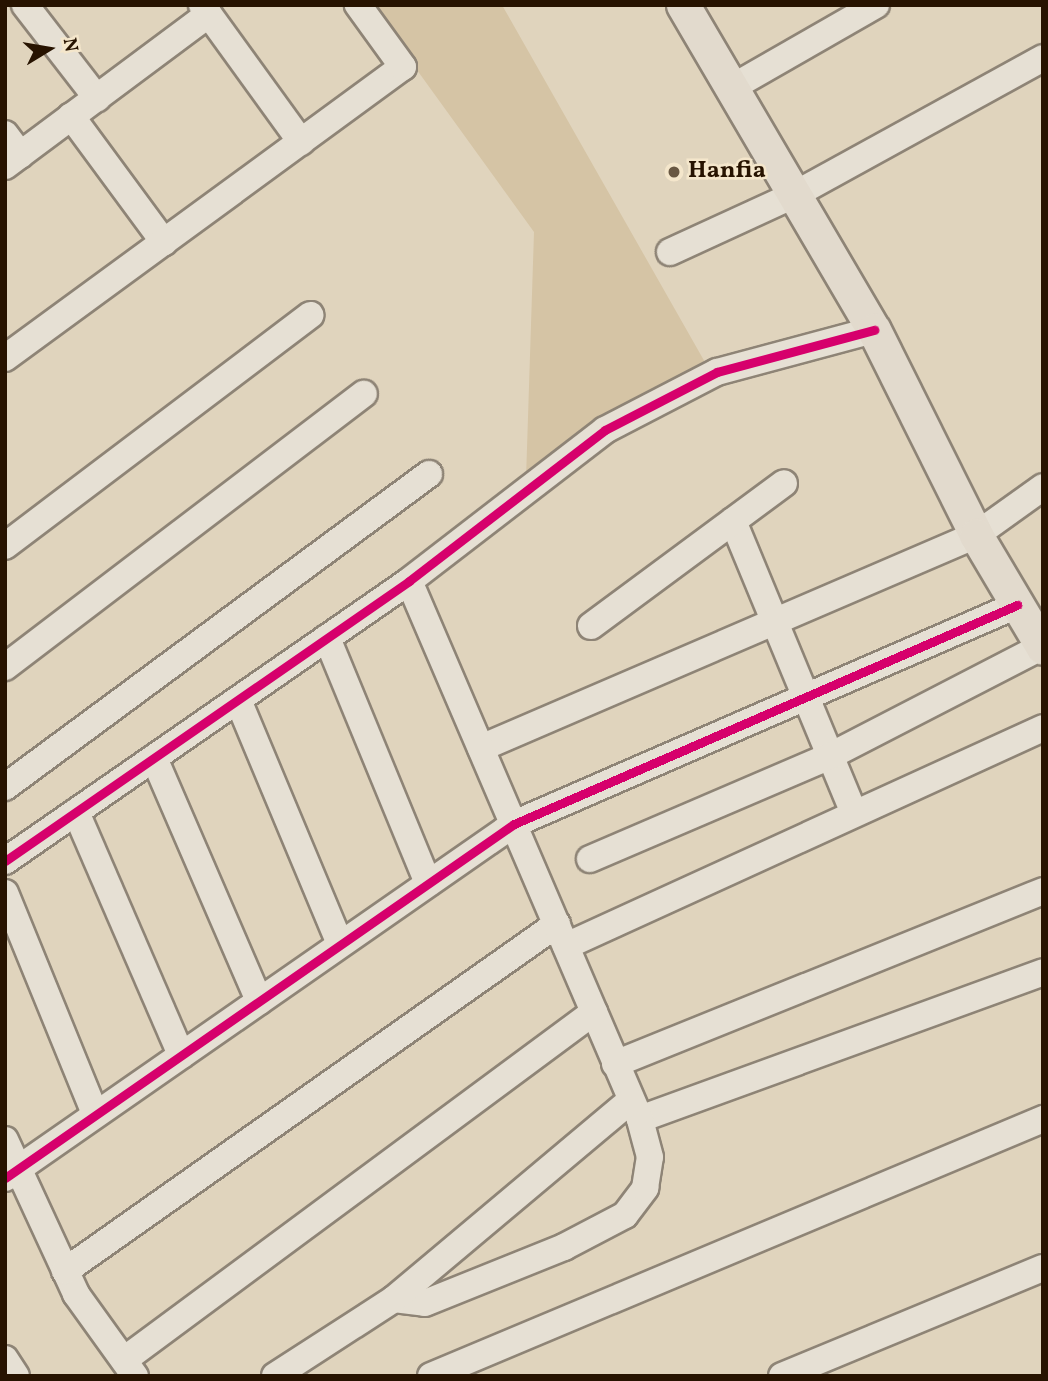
<!DOCTYPE html>
<style>
body{margin:0}
#map{position:relative;width:1048px;height:1381px;overflow:hidden;background:#e0d4bd;font-family:Vollkorn,serif}
div>[style]{position:absolute}
.green>*{inset:0;background:#d5c4a5}
.roads{filter:drop-shadow(2px 0 #8e8476) drop-shadow(-2px 0 #8e8476) drop-shadow(0 2px #8e8476) drop-shadow(0 -2px #8e8476)}
.minor>*{height:26px;margin:-13px;padding:0 13px;transform-origin:13px;border-radius:13px;background:#e6e0d4}
.major>*{height:33px;margin:-16.5px;padding:0 16.5px;transform-origin:16.5px;border-radius:16.5px;background:#e2dacd}
.cycleway>*{height:9px;margin:-4.5px;padding:0 4.5px;transform-origin:4.5px;border-radius:4.5px;background:#d6006c}
.dots>*{width:19px;height:19px;translate:-50% -50%;box-sizing:border-box;border:4px solid #f4e6cb;border-radius:50%}
span{translate:-50% -50%;white-space:nowrap;text-align:center;line-height:1.15;-webkit-text-stroke:5px #f4e6cb;paint-order:stroke}
.poi-label{font-size:24px;color:#271300;font-weight:700}
.left{translate:0 -50%;text-align:left}
.frame{position:absolute;inset:0;border:7px solid #271300;pointer-events:none}
.north{position:absolute;left:14px;top:14px;width:70px;height:70px;-webkit-text-stroke:5px #f4e6cb;paint-order:stroke;rotate:79deg;font-size:19px;font-weight:700;line-height:28px;text-align:center;color:#271300}
.north::after{content:'';display:block;margin:auto;width:24px;height:32px;background:#271300;clip-path:polygon(50% 0,100% 100%,50% 72%,0 100%)}
</style>
<div id="map">
<div class="green">
<div style="clip-path:polygon(370px 5px,502px 5px,706px 364px,526px 479px,534px 232px)"></div>
</div>
<div class="roads">
<div class="minor">
<div style="left:25px;top:5px;width:118px;rotate:52.3deg"></div>
<div style="left:202px;top:5px;width:169px;rotate:54.1deg"></div>
<div style="left:731px;top:88px;width:167px;rotate:-29.8deg"></div>
<div style="left:71px;top:116px;width:157px;rotate:53.6deg"></div>
<div style="left:5px;top:134px;width:26px;rotate:53deg"></div>
<div style="left:5px;top:166px;width:254px;rotate:-36.7deg"></div>
<div style="left:670px;top:252px;width:136px;rotate:-24.7deg"></div>
<div style="left:794px;top:195px;width:284px;rotate:-28.8deg"></div>
<div style="left:5px;top:358px;width:493px;rotate:-36.2deg"></div>
<div style="left:403px;top:67px;width:77px;rotate:-126deg"></div>
<div style="left:733px;top:521px;width:316px;rotate:67.5deg"></div>
<div style="left:5px;top:546px;width:383px;rotate:-37.1deg"></div>
<div style="left:591px;top:626px;width:240px;rotate:-36.5deg"></div>
<div style="left:327px;top:638px;width:265px;rotate:67.6deg"></div>
<div style="left:5px;top:667px;width:451px;rotate:-37.3deg"></div>
<div style="left:238px;top:700px;width:264px;rotate:67.3deg"></div>
<div style="left:481px;top:748px;width:539px;rotate:-23.28deg"></div>
<div style="left:976px;top:535px;width:82px;rotate:-35.6deg"></div>
<div style="left:154px;top:758px;width:265px;rotate:66.6deg"></div>
<div style="left:5px;top:787px;width:527px;rotate:-36.44deg"></div>
<div style="left:76px;top:812px;width:265px;rotate:66.6deg"></div>
<div style="left:590px;top:859px;width:261px;rotate:-23.2deg"></div>
<div style="left:830px;top:756px;width:240px;rotate:-27.3deg"></div>
<div style="left:5px;top:861px;width:492px;rotate:-34.7deg"></div>
<div style="left:409px;top:581px;width:247px;rotate:-37.6deg"></div>
<div style="left:605px;top:430px;width:126px;rotate:-27.4deg"></div>
<div style="left:717px;top:372px;width:163px;rotate:-15deg"></div>
<div style="left:5px;top:893px;width:239px;rotate:67.8deg"></div>
<div style="left:566px;top:946px;width:524px;rotate:-24.56deg"></div>
<div style="left:615px;top:1064px;width:462px;rotate:-22deg"></div>
<div style="left:640px;top:1119px;width:429px;rotate:-20deg"></div>
<div style="left:5px;top:1140px;width:170px;rotate:65.2deg"></div>
<div style="left:76px;top:1294px;width:101px;rotate:54.3deg"></div>
<div style="left:5px;top:1178px;width:620px;rotate:-34.82deg"></div>
<div style="left:514px;top:824px;width:549px;rotate:-23.53deg"></div>
<div style="left:65px;top:1271px;width:602px;rotate:-35.19deg"></div>
<div style="left:394px;top:1299px;width:31px;rotate:7deg"></div>
<div style="left:425px;top:1303px;width:150px;rotate:-21.9deg"></div>
<div style="left:564px;top:1247px;width:69px;rotate:-27.7deg"></div>
<div style="left:625px;top:1215px;width:34px;rotate:-53deg"></div>
<div style="left:645px;top:1188px;width:31px;rotate:-81deg"></div>
<div style="left:650px;top:1157px;width:39px;rotate:-105deg"></div>
<div style="left:640px;top:1119px;width:585px;rotate:-113.24deg"></div>
<div style="left:5px;top:1359px;width:20px;rotate:57deg"></div>
<div style="left:124px;top:1360px;width:585px;rotate:-36.52deg"></div>
<div style="left:275px;top:1376px;width:142px;rotate:-32.9deg"></div>
<div style="left:394px;top:1299px;width:309px;rotate:-40deg"></div>
<div style="left:431px;top:1376px;width:664px;rotate:-22.78deg"></div>
<div style="left:782px;top:1376px;width:282px;rotate:-22.5deg"></div>
</div>
<div class="major">
<div style="left:683px;top:5px;width:377px;rotate:59.6deg"></div>
<div style="left:874px;top:330px;width:229px;rotate:63.5deg"></div>
<div style="left:976px;top:535px;width:131px;rotate:59.3deg"></div>
</div>
</div>
<div class="cycleway">
<div style="left:5px;top:861px;width:492px;rotate:-34.7deg"></div>
<div style="left:409px;top:581px;width:247px;rotate:-37.6deg"></div>
<div style="left:605px;top:430px;width:126px;rotate:-27.4deg"></div>
<div style="left:717px;top:372px;width:163px;rotate:-15deg"></div>
<div style="left:5px;top:1178px;width:620px;rotate:-34.82deg"></div>
<div style="left:514px;top:824px;width:549px;rotate:-23.53deg"></div>
</div>
<div class="dots">
<div style="left:674px;top:172px;background:#685742"></div>
</div>
<div class="poi-label">
<span class="left" style="left:688px;top:172px">Hanfia</span>
</div>
<div class="frame"></div>
<div class="north">N</div>
</div>
